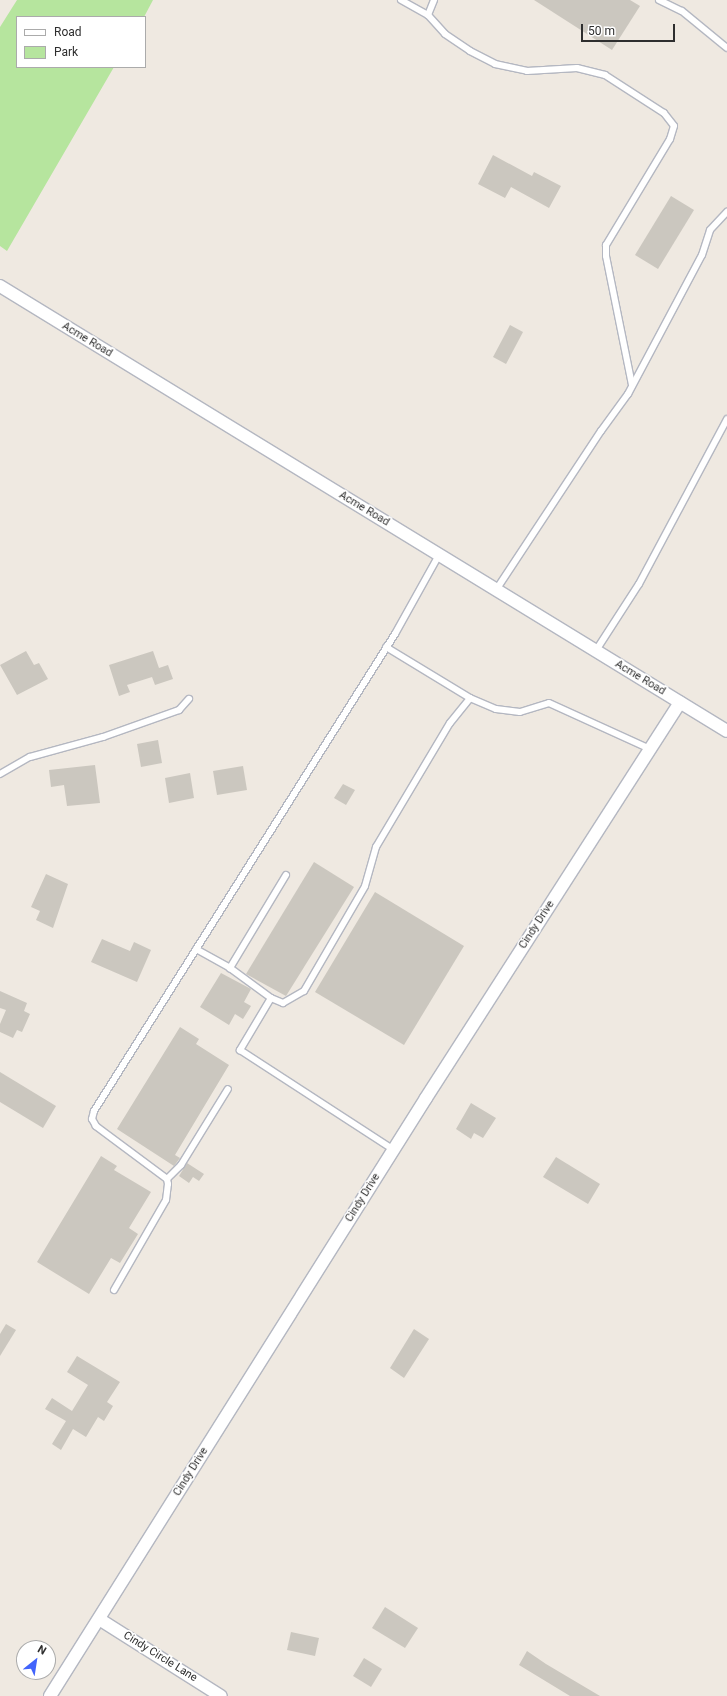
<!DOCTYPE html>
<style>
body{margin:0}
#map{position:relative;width:727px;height:1696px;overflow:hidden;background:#efe9e1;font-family:Roboto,sans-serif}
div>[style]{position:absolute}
.green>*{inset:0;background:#b6e59e}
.building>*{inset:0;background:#cbc7bf}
.roads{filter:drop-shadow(1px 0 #b4b7c1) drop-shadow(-1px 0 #b4b7c1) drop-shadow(0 1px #b4b7c1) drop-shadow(0 -1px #b4b7c1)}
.service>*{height:6px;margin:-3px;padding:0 3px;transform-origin:3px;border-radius:3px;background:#fff}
.minor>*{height:12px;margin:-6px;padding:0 6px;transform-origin:6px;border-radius:6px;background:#fff}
span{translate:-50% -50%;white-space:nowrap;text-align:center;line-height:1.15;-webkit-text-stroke:3.5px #fff;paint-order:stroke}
.street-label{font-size:11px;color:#2e2e2e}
.legend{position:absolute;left:16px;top:16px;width:130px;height:52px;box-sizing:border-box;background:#fff;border:1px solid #ababab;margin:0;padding:5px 7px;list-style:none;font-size:12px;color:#2e2e2e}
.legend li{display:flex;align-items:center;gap:8px;height:20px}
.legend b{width:20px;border:1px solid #ababab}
.north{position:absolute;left:16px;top:1640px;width:40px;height:40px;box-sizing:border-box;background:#fff;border:1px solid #ababab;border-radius:50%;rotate:30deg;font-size:11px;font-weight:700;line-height:16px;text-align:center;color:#2e2e2e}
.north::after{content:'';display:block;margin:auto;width:14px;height:18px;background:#4264fb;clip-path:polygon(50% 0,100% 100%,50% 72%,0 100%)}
.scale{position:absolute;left:581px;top:24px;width:94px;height:18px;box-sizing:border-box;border:2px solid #2e2e2e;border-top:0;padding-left:5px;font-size:12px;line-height:14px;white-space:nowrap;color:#2e2e2e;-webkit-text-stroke:3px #fff;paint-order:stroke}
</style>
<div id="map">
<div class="green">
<div style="clip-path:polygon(17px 0,153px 0,144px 17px,17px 17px,17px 67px,114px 67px,7px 251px,0 246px,0 27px)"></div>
</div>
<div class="building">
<div style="clip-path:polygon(534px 0,630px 0,640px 6px,612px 50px)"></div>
<div style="clip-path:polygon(493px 155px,532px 176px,534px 172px,561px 186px,549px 208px,511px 187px,505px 198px,478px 184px)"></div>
<div style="clip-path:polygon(671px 196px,694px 210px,658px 269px,635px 255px)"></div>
<div style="clip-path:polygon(510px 325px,523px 332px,506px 364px,493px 357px)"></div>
<div style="clip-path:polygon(26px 651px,34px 665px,39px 663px,48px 679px,17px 695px,0 665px)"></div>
<div style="clip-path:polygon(153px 651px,159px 668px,168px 665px,173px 679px,155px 685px,152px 677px,127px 685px,130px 692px,119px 696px,109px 665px)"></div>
<div style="clip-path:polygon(158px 740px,162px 763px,141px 767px,137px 744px)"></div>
<div style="clip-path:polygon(95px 765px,100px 803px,67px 806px,64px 785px,51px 787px,49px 770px)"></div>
<div style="clip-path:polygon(243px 766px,247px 790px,217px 795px,213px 771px)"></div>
<div style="clip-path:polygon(190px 773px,194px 798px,169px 803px,165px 778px)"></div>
<div style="clip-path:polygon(343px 784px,355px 790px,346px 805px,334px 798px)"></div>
<div style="clip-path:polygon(314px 862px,354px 887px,286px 996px,246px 974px)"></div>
<div style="clip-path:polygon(46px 874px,68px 884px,53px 928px,36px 920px,40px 911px,31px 907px)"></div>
<div style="clip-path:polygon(375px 892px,464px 946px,404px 1045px,315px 992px)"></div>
<div style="clip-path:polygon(102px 939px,130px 951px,134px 942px,151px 950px,137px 982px,91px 962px)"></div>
<div style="clip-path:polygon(221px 973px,251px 989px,244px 1002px,251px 1006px,243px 1019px,235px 1014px,229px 1025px,200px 1007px)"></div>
<div style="clip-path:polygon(0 991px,27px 1003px,24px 1011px,30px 1014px,22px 1032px,17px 1030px,13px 1038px,0 1032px,0 1024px,6px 1010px,0 1008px)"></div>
<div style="clip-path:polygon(180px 1027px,199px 1039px,196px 1044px,229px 1065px,175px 1155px,180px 1158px,174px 1166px,117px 1129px)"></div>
<div style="clip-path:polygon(0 1072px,56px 1106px,43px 1128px,0 1102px)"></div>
<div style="clip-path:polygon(471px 1103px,496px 1118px,483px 1138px,474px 1133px,471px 1139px,456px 1129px)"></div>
<div style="clip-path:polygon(101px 1156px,117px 1166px,114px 1170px,151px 1192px,129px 1228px,138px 1234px,120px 1263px,111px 1258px,89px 1294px,37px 1262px)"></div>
<div style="clip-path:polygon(556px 1157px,600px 1184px,588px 1204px,543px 1177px)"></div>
<div style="clip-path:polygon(187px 1163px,204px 1174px,199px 1181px,193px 1177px,189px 1183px,179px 1176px)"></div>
<div style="clip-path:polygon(6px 1324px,16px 1330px,0 1356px,0 1334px)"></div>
<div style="clip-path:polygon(414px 1329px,429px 1339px,404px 1378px,390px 1368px)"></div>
<div style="clip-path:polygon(77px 1356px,120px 1382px,107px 1402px,113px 1406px,104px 1421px,98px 1417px,86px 1437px,73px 1429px,61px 1450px,52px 1444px,66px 1421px,45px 1409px,52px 1398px,72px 1411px,88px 1385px,67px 1372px)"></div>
<div style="clip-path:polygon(385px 1607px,418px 1628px,405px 1648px,372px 1628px)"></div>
<div style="clip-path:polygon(291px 1632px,319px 1638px,315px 1656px,287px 1650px)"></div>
<div style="clip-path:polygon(527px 1651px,546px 1664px,600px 1696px,570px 1696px,519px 1665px)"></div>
<div style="clip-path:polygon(364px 1658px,382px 1669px,371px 1687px,353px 1676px)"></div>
</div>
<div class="roads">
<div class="service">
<div style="left:401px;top:0;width:31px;rotate:29deg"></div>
<div style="left:428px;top:15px;width:25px;rotate:48deg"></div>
<div style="left:445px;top:34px;width:30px;rotate:34deg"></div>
<div style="left:470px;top:51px;width:28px;rotate:27deg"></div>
<div style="left:495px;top:64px;width:33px;rotate:12deg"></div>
<div style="left:527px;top:71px;width:50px;rotate:-3.4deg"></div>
<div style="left:577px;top:68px;width:29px;rotate:14deg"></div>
<div style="left:605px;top:75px;width:70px;rotate:32.8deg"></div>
<div style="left:664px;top:113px;width:16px;rotate:52deg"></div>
<div style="left:674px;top:126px;width:14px;rotate:107deg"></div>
<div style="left:670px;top:139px;width:124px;rotate:121.1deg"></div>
<div style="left:606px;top:245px;width:11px;rotate:90deg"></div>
<div style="left:606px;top:256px;width:132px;rotate:78.6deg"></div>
<div style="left:659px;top:0;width:25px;rotate:26deg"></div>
<div style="left:682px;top:11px;width:58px;rotate:39.4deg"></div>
<div style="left:428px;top:15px;width:16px;rotate:-68deg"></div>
<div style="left:496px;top:590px;width:191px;rotate:-56.6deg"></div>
<div style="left:601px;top:431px;width:46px;rotate:-53.9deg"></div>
<div style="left:628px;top:394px;width:157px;rotate:-62deg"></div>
<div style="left:702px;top:255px;width:26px;rotate:-72deg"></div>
<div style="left:710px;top:230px;width:25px;rotate:-47deg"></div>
<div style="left:386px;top:647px;width:98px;rotate:31.3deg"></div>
<div style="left:470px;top:698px;width:28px;rotate:23deg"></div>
<div style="left:496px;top:709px;width:24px;rotate:7deg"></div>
<div style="left:520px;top:712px;width:30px;rotate:-17deg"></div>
<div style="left:549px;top:703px;width:111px;rotate:24.5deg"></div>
<div style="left:595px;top:652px;width:81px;rotate:-57.1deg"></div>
<div style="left:639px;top:584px;width:187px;rotate:-61.9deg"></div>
<div style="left:0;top:774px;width:34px;rotate:-30deg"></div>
<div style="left:30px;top:757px;width:76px;rotate:-15.3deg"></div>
<div style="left:103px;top:737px;width:81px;rotate:-19.6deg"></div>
<div style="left:179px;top:710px;width:15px;rotate:-48deg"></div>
<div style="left:286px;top:875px;width:109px;rotate:121.1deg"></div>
<div style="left:230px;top:968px;width:51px;rotate:36.2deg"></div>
<div style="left:271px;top:998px;width:61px;rotate:120.8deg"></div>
<div style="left:240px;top:1050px;width:184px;rotate:33deg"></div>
<div style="left:196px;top:949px;width:39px;rotate:29deg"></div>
<div style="left:271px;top:998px;width:13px;rotate:23deg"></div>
<div style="left:283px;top:1003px;width:24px;rotate:-30deg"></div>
<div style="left:304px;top:991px;width:121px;rotate:-59.8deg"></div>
<div style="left:365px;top:886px;width:41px;rotate:-74.2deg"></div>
<div style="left:376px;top:847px;width:144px;rotate:-59.2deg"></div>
<div style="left:450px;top:723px;width:32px;rotate:-51deg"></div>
<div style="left:167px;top:1179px;width:20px;rotate:-45deg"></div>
<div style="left:181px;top:1165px;width:89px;rotate:-58.3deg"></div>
<div style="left:114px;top:1290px;width:104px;rotate:-60deg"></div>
<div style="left:166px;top:1200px;width:16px;rotate:-83deg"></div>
<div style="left:168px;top:1184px;width:5px;rotate:-101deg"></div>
<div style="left:167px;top:1179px;width:89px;rotate:-143.3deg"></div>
<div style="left:96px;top:1126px;width:8px;rotate:-120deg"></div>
<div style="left:92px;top:1119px;width:8px;rotate:-76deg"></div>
<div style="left:94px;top:1111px;width:564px;rotate:-57.75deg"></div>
<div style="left:395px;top:634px;width:90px;rotate:-60.9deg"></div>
</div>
<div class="minor">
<div style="left:0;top:286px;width:852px;rotate:31.47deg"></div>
<div style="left:99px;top:1619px;width:144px;rotate:32.3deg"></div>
<div style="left:50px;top:1696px;width:706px;rotate:-57.84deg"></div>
<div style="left:426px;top:1098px;width:470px;rotate:-57.3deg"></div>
</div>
</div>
<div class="street-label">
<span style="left:87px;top:340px;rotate:31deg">Acme Road</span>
<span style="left:364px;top:509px;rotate:31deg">Acme Road</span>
<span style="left:640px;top:678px;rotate:31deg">Acme Road</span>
<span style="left:537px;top:925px;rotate:-57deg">Cindy Drive</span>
<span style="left:363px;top:1198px;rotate:-58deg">Cindy Drive</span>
<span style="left:191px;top:1472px;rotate:-58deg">Cindy Drive</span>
<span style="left:160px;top:1657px;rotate:32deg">Cindy Circle Lane</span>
</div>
<ul class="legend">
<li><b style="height:5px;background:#fff"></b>Road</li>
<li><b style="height:11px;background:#b6e59e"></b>Park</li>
</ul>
<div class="north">N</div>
<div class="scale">50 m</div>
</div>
